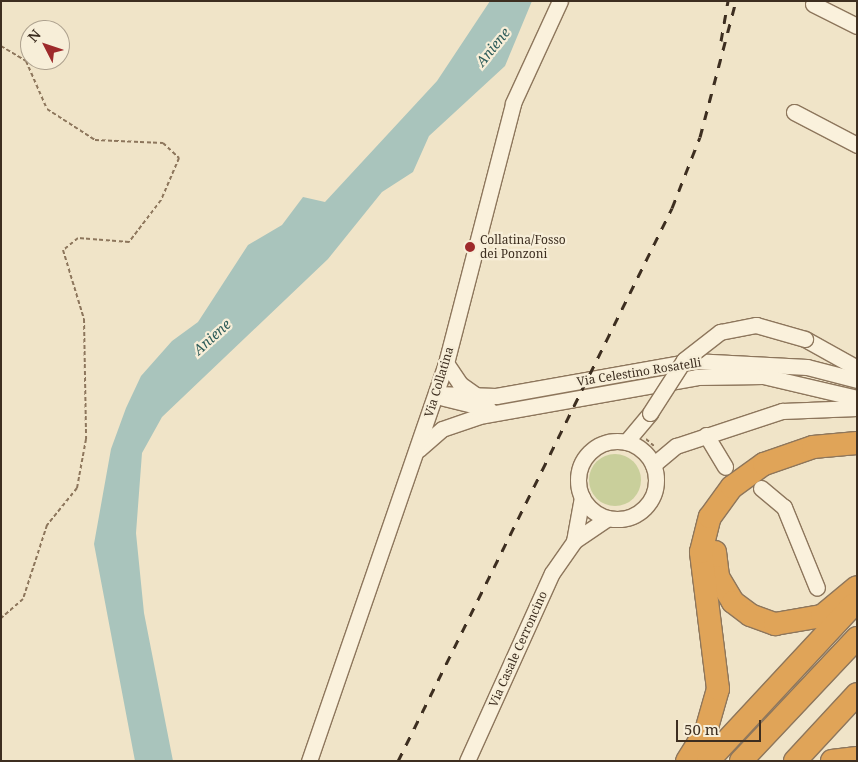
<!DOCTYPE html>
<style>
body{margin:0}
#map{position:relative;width:858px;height:762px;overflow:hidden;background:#f0e4c8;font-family:"Noto Serif",serif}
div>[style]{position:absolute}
.green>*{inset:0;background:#c9cf9b}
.round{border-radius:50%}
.water>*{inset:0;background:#a9c4bc}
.path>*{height:2px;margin-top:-1px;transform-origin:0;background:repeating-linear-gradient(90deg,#8d765c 0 4px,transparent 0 6.5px)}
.roads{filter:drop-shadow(1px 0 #8d765c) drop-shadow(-1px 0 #8d765c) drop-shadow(0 1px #8d765c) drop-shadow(0 -1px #8d765c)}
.minor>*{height:15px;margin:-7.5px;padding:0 7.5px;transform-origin:7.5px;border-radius:7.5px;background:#faf1dc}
.minor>.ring{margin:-7.5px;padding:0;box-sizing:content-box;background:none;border:15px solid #faf1dc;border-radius:50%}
.highway>*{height:22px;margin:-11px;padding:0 11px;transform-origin:11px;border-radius:11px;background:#e0a458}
.rail>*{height:3px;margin-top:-1.5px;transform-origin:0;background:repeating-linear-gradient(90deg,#3d2e20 0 9px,transparent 0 18px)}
.bridges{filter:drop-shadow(1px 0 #8d765c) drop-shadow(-1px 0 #8d765c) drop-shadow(0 1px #8d765c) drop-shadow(0 -1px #8d765c)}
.minor-bridge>*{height:15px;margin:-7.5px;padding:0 7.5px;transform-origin:7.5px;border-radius:7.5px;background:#faf1dc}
.dots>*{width:14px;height:14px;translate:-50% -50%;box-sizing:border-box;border:2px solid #f7eed8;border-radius:50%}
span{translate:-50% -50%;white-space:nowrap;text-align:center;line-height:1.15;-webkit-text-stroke:4.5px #f7eed8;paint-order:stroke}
.poi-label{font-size:12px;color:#3d2e20}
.left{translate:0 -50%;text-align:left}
.street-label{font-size:12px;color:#3d2e20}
.water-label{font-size:14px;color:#2f5d5a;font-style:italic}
.frame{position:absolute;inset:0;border:2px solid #3d2e20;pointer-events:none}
.north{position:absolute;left:20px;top:20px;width:50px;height:50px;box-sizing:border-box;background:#f7eed8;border:1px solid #ada18e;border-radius:50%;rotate:311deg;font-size:14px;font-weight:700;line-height:20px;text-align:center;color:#3d2e20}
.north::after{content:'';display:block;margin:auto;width:18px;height:22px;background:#9e2a2b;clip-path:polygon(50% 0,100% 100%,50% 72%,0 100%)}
.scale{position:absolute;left:676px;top:720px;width:85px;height:22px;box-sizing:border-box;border:2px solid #3d2e20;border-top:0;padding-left:6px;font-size:15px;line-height:18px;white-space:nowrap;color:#3d2e20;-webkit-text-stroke:4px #f7eed8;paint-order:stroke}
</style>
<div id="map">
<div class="green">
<div class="round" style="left:589px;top:454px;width:52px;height:52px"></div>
</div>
<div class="water">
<div style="clip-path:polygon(490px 1px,532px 1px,505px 66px,429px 136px,413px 172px,382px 192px,328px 259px,162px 417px,142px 453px,136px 533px,144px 613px,173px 761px,135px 761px,94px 544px,111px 449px,126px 408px,141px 376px,172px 341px,198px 322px,248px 245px,282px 225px,303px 197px,325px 202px,437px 81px)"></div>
</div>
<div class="path">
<div style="left:1px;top:46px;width:29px;rotate:31deg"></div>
<div style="left:26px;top:61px;width:52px;rotate:66.4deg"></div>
<div style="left:47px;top:109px;width:57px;rotate:32.9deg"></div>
<div style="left:95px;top:140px;width:68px;rotate:2.5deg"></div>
<div style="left:163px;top:143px;width:22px;rotate:43deg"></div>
<div style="left:179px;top:158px;width:46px;rotate:113.2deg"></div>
<div style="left:161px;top:200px;width:53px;rotate:127.3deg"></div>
<div style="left:129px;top:242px;width:51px;rotate:-175.5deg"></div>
<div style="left:78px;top:238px;width:19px;rotate:141deg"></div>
<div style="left:63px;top:250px;width:72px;rotate:73.1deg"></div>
<div style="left:84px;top:319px;width:120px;rotate:89deg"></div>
<div style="left:86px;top:439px;width:50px;rotate:100.4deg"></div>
<div style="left:77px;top:488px;width:48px;rotate:129deg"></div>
<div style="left:47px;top:525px;width:78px;rotate:108deg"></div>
<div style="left:23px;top:599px;width:29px;rotate:139deg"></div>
<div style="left:646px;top:439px;width:11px;rotate:41deg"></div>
</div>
<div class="roads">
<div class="minor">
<div style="left:813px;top:4px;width:49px;rotate:26.6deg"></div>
<div style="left:794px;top:112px;width:71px;rotate:27.6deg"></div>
<div style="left:805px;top:339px;width:60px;rotate:29.1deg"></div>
<div style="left:446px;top:363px;width:25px;rotate:56deg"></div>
<div style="left:460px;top:384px;width:19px;rotate:35deg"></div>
<div style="left:436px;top:394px;width:60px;rotate:1.9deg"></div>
<div style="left:496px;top:396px;width:200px;rotate:-10.1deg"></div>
<div style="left:693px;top:361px;width:114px;rotate:3deg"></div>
<div style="left:807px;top:367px;width:52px;rotate:14.6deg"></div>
<div style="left:444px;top:398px;width:46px;rotate:13.7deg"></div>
<div style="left:706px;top:435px;width:37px;rotate:59deg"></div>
<div class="ring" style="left:578px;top:441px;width:63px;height:63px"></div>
<div style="left:626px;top:442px;width:38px;rotate:-50deg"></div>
<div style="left:419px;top:449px;width:30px;rotate:-41deg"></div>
<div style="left:442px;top:429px;width:39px;rotate:-19deg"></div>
<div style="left:479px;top:416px;width:221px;rotate:-10.1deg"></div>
<div style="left:697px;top:377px;width:66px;rotate:-0.9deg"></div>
<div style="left:763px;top:376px;width:97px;rotate:13.2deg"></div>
<div style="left:653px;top:465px;width:30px;rotate:-40deg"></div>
<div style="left:676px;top:446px;width:112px;rotate:-18.3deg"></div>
<div style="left:782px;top:411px;width:75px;rotate:-2.3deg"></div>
<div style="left:761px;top:488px;width:30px;rotate:40deg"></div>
<div style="left:784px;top:507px;width:87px;rotate:67.8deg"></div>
<div style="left:574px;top:541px;width:45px;rotate:-79.7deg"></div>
<div style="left:309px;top:761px;width:421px;rotate:-71deg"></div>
<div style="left:446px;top:363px;width:268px;rotate:-75.5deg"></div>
<div style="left:513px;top:103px;width:112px;rotate:-65.3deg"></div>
<div style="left:467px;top:761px;width:206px;rotate:-65.7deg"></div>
<div style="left:552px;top:573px;width:39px;rotate:-55deg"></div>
<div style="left:574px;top:541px;width:41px;rotate:-34.1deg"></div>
</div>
<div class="highway">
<div style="left:715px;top:552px;width:25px;rotate:83deg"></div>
<div style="left:718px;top:577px;width:29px;rotate:59deg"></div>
<div style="left:733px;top:602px;width:21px;rotate:37deg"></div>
<div style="left:750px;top:615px;width:27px;rotate:20deg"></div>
<div style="left:775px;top:624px;width:48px;rotate:-9.7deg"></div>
<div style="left:822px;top:616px;width:45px;rotate:-39.6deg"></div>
<div style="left:687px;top:761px;width:36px;rotate:-58deg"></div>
<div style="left:706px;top:731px;width:44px;rotate:-74.1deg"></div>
<div style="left:718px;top:689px;width:138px;rotate:-97.1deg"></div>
<div style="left:701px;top:552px;width:36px;rotate:-76deg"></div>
<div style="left:710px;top:517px;width:37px;rotate:-54deg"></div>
<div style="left:732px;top:487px;width:39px;rotate:-36deg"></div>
<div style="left:764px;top:464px;width:52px;rotate:-19.1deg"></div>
<div style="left:813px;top:447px;width:44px;rotate:-5.2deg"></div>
<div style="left:708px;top:761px;width:213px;rotate:-47.1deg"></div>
<div style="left:741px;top:761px;width:169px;rotate:-46.7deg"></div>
<div style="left:795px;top:761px;width:91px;rotate:-47.2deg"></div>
<div style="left:832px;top:761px;width:25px;rotate:-7deg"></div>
</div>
</div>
<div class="rail">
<div style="left:721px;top:41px;width:41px;rotate:-80.1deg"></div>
<div style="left:398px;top:761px;width:617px;rotate:-63.64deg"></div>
<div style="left:672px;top:208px;width:76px;rotate:-68.5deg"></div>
<div style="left:700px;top:137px;width:141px;rotate:-75.2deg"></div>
</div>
<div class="bridges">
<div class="minor-bridge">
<div style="left:650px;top:413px;width:63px;rotate:-57.3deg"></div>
<div style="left:684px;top:360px;width:46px;rotate:-37.9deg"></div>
<div style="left:720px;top:332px;width:37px;rotate:-11deg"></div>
<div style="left:756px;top:325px;width:51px;rotate:15.9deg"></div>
</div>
</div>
<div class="dots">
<div style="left:470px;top:247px;background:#9e2a2b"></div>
</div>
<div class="poi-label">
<span class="left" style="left:480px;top:247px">Collatina/Fosso<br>dei Ponzoni</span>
</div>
<div class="street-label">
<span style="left:639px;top:372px;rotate:-9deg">Via Celestino Rosatelli</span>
<span style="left:439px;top:382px;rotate:-73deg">Via Collatina</span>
<span style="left:518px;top:649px;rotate:-66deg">Via Casale Cerroncino</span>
</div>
<div class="water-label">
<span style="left:493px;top:47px;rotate:-51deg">Aniene</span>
<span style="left:212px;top:337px;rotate:-42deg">Aniene</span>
</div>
<div class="frame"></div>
<div class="north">N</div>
<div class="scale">50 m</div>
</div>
